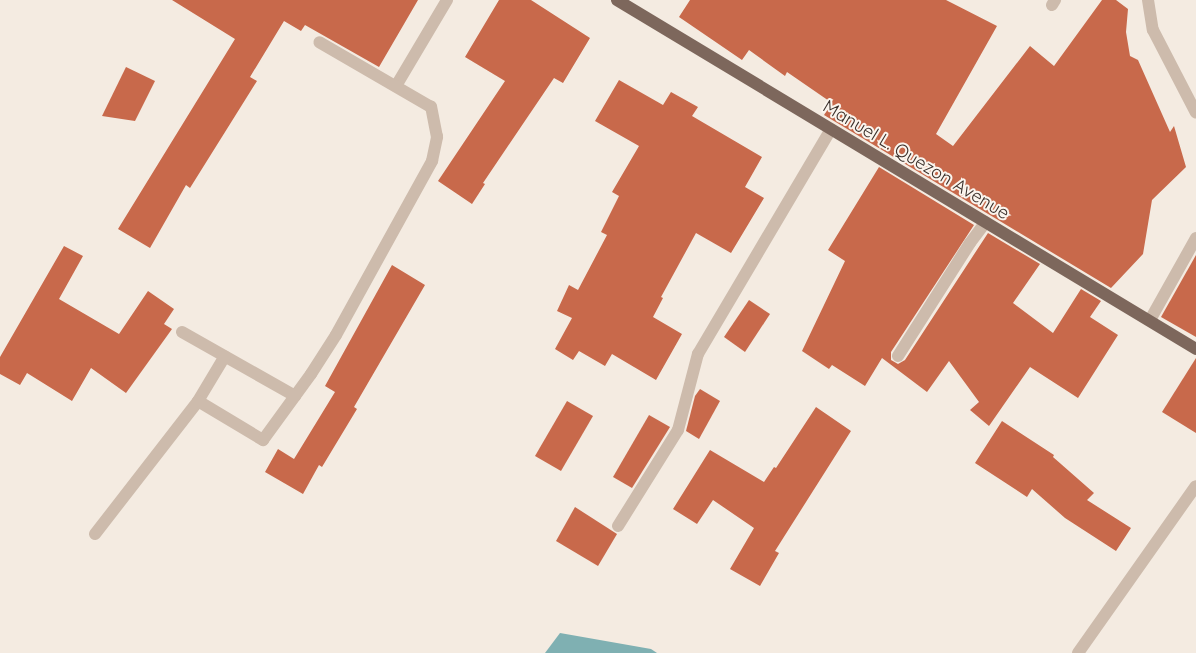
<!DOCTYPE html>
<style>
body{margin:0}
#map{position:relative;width:1196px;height:653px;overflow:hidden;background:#f4ebe1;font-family:Quicksand,sans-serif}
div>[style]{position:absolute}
.water>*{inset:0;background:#7fb0b2}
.building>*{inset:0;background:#c8694b}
.minor>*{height:12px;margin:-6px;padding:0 6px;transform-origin:6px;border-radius:6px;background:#cdbbac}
.major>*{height:12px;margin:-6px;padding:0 6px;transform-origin:6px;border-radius:6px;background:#7d675c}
span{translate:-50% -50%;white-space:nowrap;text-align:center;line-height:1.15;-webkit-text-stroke:4px #fbf5ee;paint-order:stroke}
.street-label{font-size:18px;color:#3b302b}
</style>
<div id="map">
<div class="water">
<div style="clip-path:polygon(560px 633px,651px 649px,657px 653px,545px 653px)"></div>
</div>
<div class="building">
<div style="clip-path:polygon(172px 0,418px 0,379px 67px,305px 25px,301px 31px,284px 21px,250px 77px,257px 81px,190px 188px,186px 185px,150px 248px,118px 229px,235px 39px)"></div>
<div style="clip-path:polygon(499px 0,531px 0,590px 38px,563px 83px,554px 78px,483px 183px,485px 184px,472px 204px,438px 181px,505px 81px,465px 57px)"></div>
<div style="clip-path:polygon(690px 0,946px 0,997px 26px,936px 134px,953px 146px,1030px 46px,1054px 66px,1102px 0,1116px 0,1128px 9px,1126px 32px,1130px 56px,1138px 60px,1170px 132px,1174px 126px,1186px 167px,1152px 200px,1143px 254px,1111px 288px,824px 115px,832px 103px,787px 72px,785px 76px,749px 50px,742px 60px,679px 17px)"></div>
<div style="clip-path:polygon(126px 67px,155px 81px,135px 121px,102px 116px)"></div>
<div style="clip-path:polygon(619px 80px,663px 105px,671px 92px,698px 107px,692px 116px,762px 157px,745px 187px,764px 198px,731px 253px,696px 233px,661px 297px,663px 298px,653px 317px,682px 334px,656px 380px,612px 354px,605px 366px,579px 351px,573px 360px,555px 349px,572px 318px,557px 311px,569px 285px,578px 290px,607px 235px,601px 232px,619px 196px,612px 192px,639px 146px,595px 121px)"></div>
<div style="clip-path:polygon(879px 167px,974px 225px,891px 352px,891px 360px,898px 364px,905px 360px,988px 233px,1040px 264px,1013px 303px,1053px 333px,1081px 289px,1101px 301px,1090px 317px,1118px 335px,1078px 398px,1030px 367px,989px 426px,970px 410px,979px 402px,949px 361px,927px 392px,882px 358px,865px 386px,832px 365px,829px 369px,802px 351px,845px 261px,828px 250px)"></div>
<div style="clip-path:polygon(64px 246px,83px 256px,59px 299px,119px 334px,148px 291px,174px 309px,164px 324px,172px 329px,126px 393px,91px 368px,72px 401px,27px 373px,20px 385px,0 374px,0 357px)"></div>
<div style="clip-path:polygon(1196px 255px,1196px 337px,1161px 317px)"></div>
<div style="clip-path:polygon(392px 265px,425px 285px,354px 407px,357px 409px,322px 467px,319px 465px,303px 494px,265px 472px,278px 449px,294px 459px,335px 392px,325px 386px)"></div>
<div style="clip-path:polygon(749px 300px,770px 314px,745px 352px,724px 337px)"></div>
<div style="clip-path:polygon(1196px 358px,1196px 433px,1162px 412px)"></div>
<div style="clip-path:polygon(700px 389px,720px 401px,699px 439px,686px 431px,695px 396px)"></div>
<div style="clip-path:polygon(567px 401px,593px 416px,561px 471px,535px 456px)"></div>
<div style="clip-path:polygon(816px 407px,851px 431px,775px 551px,779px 553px,760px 586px,730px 569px,754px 528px,713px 500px,697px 524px,673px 509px,710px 450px,764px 482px,774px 467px,776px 468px)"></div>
<div style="clip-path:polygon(649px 415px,670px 427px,632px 488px,613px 477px)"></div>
<div style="clip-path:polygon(1002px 421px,1054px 455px,1053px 457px,1094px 493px,1087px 500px,1131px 528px,1116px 551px,1065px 518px,1032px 489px,1027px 497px,975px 463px)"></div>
<div style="clip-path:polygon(575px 507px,617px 534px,598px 566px,556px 541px)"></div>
</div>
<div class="minor">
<div style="left:1148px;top:0;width:30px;rotate:81deg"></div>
<div style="left:1153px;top:30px;width:93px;rotate:62.6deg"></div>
<div style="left:1052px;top:5px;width:6px;rotate:-59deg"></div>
<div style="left:396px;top:86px;width:100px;rotate:-59.3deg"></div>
<div style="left:1150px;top:320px;width:94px;rotate:-60.7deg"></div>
<div style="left:182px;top:332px;width:130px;rotate:29.5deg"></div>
<div style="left:898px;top:356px;width:134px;rotate:-57.5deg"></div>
<div style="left:970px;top:243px;width:26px;rotate:-53deg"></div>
<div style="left:198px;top:401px;width:52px;rotate:-59deg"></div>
<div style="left:618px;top:526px;width:113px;rotate:-58deg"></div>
<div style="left:678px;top:430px;width:79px;rotate:-75.3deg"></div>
<div style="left:698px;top:354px;width:261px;rotate:-59.4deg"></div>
<div style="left:95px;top:534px;width:168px;rotate:-52.2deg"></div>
<div style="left:198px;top:401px;width:76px;rotate:31deg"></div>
<div style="left:263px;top:440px;width:82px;rotate:-54deg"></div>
<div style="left:311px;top:374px;width:46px;rotate:-57.3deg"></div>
<div style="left:336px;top:335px;width:199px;rotate:-61.1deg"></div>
<div style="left:432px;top:161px;width:25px;rotate:-78deg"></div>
<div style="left:437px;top:137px;width:31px;rotate:-101deg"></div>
<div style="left:431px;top:107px;width:129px;rotate:-149.9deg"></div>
<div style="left:1078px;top:653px;width:204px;rotate:-54.8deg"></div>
</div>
<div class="major">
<div style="left:617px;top:0;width:676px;rotate:31.08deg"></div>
</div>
<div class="street-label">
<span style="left:916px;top:160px;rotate:31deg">Manuel L. Quezon Avenue</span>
</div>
</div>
